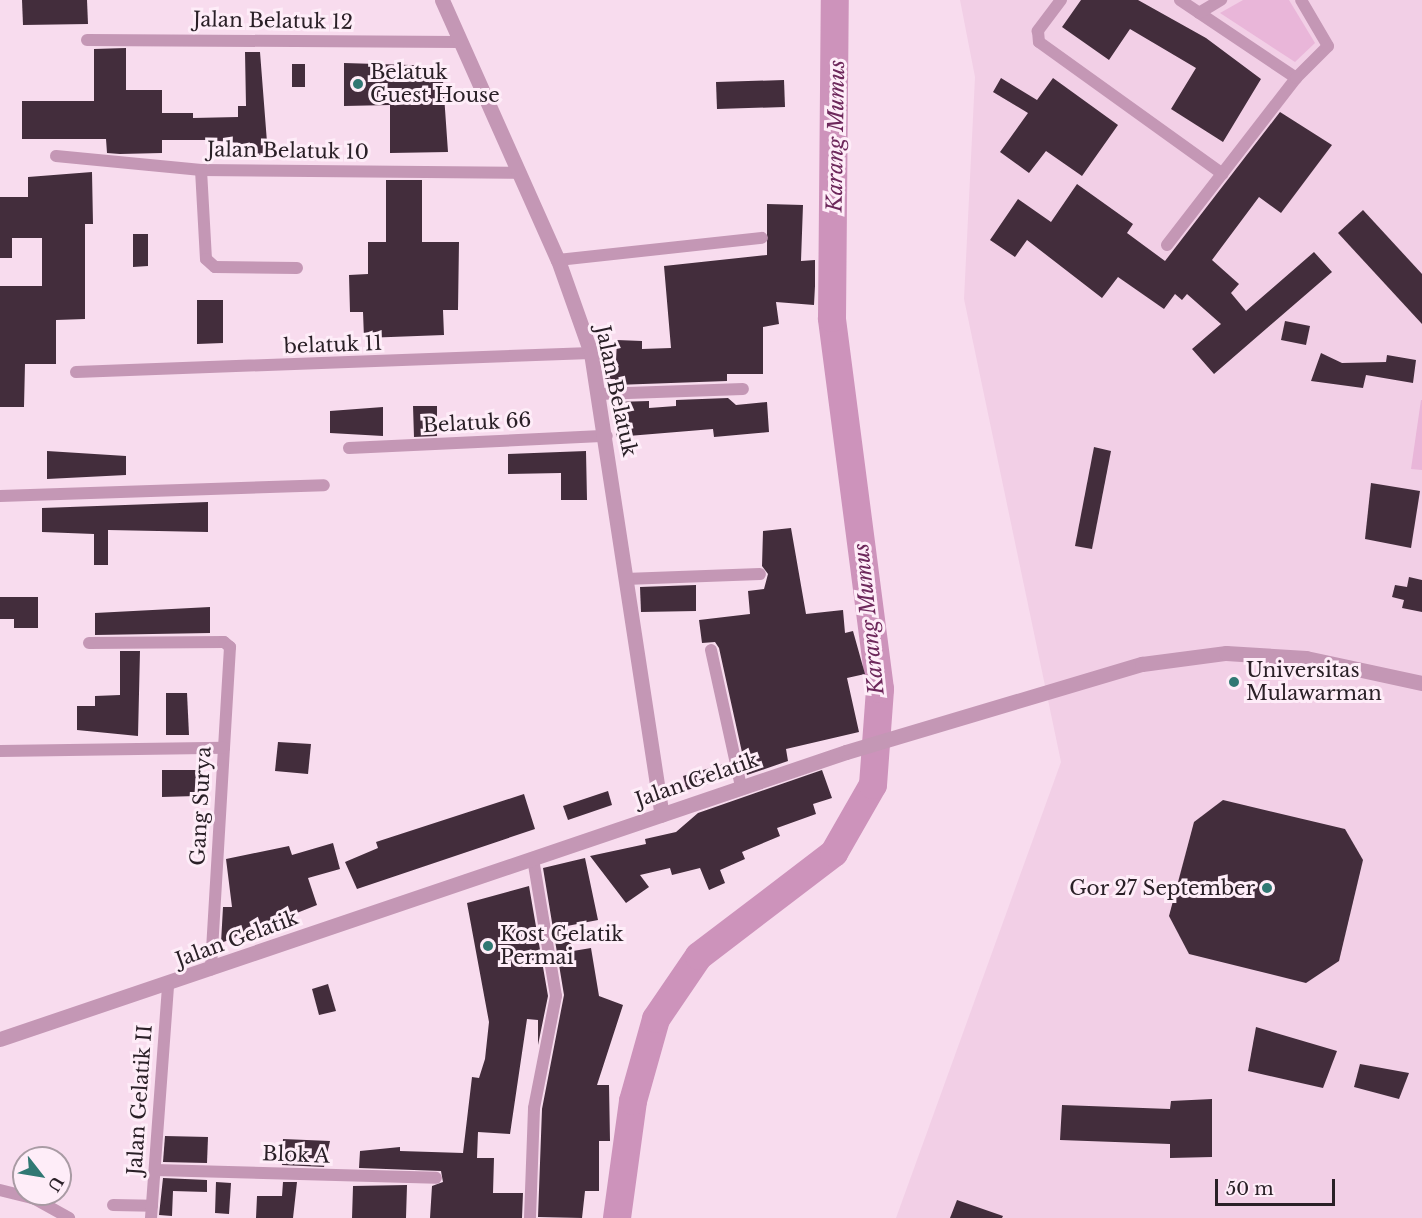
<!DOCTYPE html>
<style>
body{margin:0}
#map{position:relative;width:1422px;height:1218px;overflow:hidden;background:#f8dcee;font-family:"Libre Baskerville",serif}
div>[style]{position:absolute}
.built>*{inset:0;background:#f2cfe6}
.green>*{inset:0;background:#e9b6d9}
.river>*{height:28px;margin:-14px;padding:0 14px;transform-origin:14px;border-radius:14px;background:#cd93bb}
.building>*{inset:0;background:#432d3c}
.minor>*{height:12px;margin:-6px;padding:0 6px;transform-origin:6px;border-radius:6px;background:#c497b5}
.tertiary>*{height:15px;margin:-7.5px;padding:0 7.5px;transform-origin:7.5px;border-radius:7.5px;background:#c497b5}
.dots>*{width:16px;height:16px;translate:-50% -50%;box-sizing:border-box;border:3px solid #feedf8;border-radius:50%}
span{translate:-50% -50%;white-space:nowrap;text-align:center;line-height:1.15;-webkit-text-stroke:6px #feedf8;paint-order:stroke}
.street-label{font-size:20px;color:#2a2027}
.poi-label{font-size:20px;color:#2a2027}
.left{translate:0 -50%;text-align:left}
.right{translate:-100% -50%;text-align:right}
.water-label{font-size:21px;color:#6d285b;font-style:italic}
.north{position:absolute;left:12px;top:1146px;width:60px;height:60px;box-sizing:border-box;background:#feedf8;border:2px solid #a99ba4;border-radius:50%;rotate:121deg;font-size:16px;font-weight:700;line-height:24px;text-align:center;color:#2a2027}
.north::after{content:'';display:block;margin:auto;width:21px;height:27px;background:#307873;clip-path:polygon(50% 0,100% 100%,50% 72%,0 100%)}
.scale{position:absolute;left:1215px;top:1179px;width:120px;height:27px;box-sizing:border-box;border:3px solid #2a2027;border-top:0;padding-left:8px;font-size:18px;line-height:21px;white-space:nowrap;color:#2a2027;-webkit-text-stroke:4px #feedf8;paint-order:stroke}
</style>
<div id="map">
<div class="built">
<div style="clip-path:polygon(960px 0,1422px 0,1422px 1218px,896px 1218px,1061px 762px,964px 299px,975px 77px)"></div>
</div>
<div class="green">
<div style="clip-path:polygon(1243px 0,1289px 0,1315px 43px,1295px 62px,1220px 13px)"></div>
<div style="clip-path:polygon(1421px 400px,1422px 400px,1422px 470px,1411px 469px)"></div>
</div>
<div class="river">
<div style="left:617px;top:1218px;width:118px;rotate:-82.2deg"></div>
<div style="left:633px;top:1101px;width:85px;rotate:-74.3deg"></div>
<div style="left:656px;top:1019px;width:76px;rotate:-55.7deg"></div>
<div style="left:699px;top:956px;width:170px;rotate:-37.3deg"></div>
<div style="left:834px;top:853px;width:78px;rotate:-60.2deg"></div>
<div style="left:873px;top:785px;width:96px;rotate:-85.8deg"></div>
<div style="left:880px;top:689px;width:374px;rotate:-97.4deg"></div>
<div style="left:832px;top:318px;width:318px;rotate:-89.5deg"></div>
</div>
<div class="building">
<div style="clip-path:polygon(22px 0,87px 0,88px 24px,23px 25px)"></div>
<div style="clip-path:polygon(1081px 0,1138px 0,1206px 38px,1261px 79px,1223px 142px,1171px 109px,1196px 68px,1130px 29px,1109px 60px,1062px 27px)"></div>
<div style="clip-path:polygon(126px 48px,126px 90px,162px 90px,162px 113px,193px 113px,193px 118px,238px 117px,238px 106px,246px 106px,245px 52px,260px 52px,268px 155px,240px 155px,240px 143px,209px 140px,162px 140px,162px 153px,120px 154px,107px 153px,106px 139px,22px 139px,22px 101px,94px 101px,94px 49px)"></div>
<div style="clip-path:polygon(344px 63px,442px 66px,448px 152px,390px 153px,390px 105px,344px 106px)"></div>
<div style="clip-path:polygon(292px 64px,305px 64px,305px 87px,292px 87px)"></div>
<div style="clip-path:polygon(1001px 78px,1037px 100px,1053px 78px,1118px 125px,1082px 176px,1046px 151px,1029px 173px,1000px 152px,1028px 113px,993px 92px)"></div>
<div style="clip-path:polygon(784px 80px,785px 107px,717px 109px,716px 82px)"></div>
<div style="clip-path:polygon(1280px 112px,1332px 145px,1281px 213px,1259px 197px,1212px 260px,1239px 284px,1231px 293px,1246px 311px,1314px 252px,1332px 272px,1214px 374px,1192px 349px,1221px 324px,1187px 294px,1182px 300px,1175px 294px,1164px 309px,1118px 277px,1102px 298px,1027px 240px,1015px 257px,990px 240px,1018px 199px,1051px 222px,1077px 184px,1133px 224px,1127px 233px,1165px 261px)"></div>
<div style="clip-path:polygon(92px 172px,93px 224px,85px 224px,85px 319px,56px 320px,56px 364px,25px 364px,24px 407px,0 407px,0 286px,42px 286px,42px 238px,12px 238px,12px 258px,0 258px,0 197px,28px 197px,28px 177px)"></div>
<div style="clip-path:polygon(386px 180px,422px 180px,422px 242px,459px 242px,458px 310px,443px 310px,444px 335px,364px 338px,363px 312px,350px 312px,349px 275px,368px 274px,368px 242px,386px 242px)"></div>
<div style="clip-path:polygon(767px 204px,803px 205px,801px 261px,815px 260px,815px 286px,814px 305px,776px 302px,779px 324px,763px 327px,763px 374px,727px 374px,727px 381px,615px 385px,615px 379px,605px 379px,602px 360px,616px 361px,617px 340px,642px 341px,642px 349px,671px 348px,664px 266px,767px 255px)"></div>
<div style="clip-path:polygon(1363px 210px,1422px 274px,1422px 324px,1338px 233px)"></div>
<div style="clip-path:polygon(133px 234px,148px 234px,148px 266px,133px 267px)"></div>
<div style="clip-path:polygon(197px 300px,223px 300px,223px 343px,197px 344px)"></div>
<div style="clip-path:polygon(1285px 321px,1310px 326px,1306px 345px,1281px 340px)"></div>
<div style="clip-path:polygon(1321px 353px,1342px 363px,1386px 362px,1387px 355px,1416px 360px,1413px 383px,1366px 375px,1363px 388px,1311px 381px)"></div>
<div style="clip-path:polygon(728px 398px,736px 405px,767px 402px,769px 432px,714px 437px,713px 429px,616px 437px,616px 402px,649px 401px,649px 408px,676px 406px,676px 400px)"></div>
<div style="clip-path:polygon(413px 406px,437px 406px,437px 436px,414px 437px)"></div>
<div style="clip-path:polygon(383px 407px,383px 436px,330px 433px,330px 411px)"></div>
<div style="clip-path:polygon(1094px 447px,1111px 451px,1092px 549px,1075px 546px)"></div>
<div style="clip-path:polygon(47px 451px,126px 456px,126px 475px,47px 479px)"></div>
<div style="clip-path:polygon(586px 451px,587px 500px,561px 500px,561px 473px,508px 474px,508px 454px)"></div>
<div style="clip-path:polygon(1371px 483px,1420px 491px,1411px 548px,1365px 539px)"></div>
<div style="clip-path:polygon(208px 502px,208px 532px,108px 530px,108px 565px,94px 565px,94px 534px,42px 532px,42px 508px)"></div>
<div style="clip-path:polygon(791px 528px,806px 614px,843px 610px,845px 633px,853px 631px,865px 674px,847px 678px,859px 732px,786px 749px,788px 761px,747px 775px,719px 648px,715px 642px,702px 643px,699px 620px,750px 614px,748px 591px,764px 589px,768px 574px,762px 566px,763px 531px)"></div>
<div style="clip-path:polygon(1409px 577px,1422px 580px,1422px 612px,1402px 608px,1404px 600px,1392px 597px,1395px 585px,1407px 587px)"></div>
<div style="clip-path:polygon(696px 585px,696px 611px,641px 612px,640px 587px)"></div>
<div style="clip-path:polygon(0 597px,38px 597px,38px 628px,14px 628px,14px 619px,0 619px)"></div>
<div style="clip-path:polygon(210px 607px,210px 633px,95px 635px,95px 613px)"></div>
<div style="clip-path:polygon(120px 651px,140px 651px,138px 736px,77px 730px,77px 706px,95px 706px,95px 696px,120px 695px)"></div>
<div style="clip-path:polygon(166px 693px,187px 693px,189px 735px,166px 735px)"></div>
<div style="clip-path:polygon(278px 742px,311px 744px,308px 774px,275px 771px)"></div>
<div style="clip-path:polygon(727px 763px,730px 778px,687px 790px,683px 776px)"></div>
<div style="clip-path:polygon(162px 770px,196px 770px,196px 796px,162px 797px)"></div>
<div style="clip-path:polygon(822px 770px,832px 798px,813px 804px,816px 814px,777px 828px,780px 836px,742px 852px,745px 859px,720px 870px,725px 883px,709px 890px,700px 868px,672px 875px,670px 868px,640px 875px,649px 887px,626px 903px,590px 856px,646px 844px,645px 839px,676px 832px,698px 813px)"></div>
<div style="clip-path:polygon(608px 791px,612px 805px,568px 820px,563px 806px)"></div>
<div style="clip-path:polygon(524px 794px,535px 829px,357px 889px,345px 862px,378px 848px,376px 842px)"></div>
<div style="clip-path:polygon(1223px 800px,1345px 829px,1363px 860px,1339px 961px,1306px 983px,1189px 954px,1169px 916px,1194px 822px)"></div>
<div style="clip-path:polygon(333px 843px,340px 869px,308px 878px,317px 905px,221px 943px,223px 907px,232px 907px,226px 859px,289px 846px,292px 855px)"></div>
<div style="clip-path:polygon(585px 858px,598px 920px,567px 926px,573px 951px,591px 948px,599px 996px,623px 1005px,597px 1085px,609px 1085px,610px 1141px,599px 1141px,599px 1191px,585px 1191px,582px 1218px,538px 1217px,542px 1109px,564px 995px,543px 868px)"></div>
<div style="clip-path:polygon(529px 886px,548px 996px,538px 1045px,538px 1020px,527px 1019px,510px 1134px,478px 1132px,477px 1158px,494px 1158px,493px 1193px,523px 1193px,522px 1218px,430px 1218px,432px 1186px,443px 1182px,441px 1171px,359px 1168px,360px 1151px,400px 1147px,400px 1151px,463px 1153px,472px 1077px,479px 1078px,485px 1059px,489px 1022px,467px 903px)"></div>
<div style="clip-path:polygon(328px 984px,336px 1011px,319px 1015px,312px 989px)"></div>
<div style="clip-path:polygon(1256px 1027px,1337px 1051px,1323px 1088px,1248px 1071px)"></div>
<div style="clip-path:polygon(1360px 1064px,1409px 1073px,1399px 1099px,1354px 1087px)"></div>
<div style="clip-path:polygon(1212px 1099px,1212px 1157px,1170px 1158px,1170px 1144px,1060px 1140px,1062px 1105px,1170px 1109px,1171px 1101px)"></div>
<div style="clip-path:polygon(165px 1136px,208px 1137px,207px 1163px,163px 1162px)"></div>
<div style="clip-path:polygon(283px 1139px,330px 1141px,324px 1167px,282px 1165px)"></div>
<div style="clip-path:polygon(163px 1178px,207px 1180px,207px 1192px,173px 1191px,172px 1216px,159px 1215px)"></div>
<div style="clip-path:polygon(216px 1182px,231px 1183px,229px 1214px,215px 1213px)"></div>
<div style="clip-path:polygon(283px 1182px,297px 1182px,293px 1218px,256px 1218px,257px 1196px,282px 1196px)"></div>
<div style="clip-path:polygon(407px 1185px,406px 1218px,352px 1218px,353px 1186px)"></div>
<div style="clip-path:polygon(957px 1200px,1003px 1216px,1002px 1218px,950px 1218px)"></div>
</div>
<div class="minor">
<div style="left:1061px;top:0;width:39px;rotate:127deg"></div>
<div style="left:1038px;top:31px;width:11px;rotate:85deg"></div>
<div style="left:1039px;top:42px;width:226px;rotate:35.7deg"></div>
<div style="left:1180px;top:0;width:140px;rotate:33.9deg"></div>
<div style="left:1199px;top:13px;width:26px;rotate:-31deg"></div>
<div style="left:87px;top:40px;width:372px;rotate:0.3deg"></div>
<div style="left:56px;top:156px;width:146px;rotate:5.5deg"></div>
<div style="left:201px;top:170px;width:318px;rotate:0.5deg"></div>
<div style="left:201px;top:170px;width:89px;rotate:86.8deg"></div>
<div style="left:206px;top:259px;width:12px;rotate:42deg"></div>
<div style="left:215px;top:267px;width:82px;rotate:0.7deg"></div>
<div style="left:1167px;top:245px;width:211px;rotate:-52.3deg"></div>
<div style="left:1296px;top:78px;width:45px;rotate:-45deg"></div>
<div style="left:1328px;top:46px;width:53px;rotate:-120.4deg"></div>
<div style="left:558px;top:260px;width:205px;rotate:-6.2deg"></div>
<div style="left:76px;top:372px;width:515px;rotate:-2.11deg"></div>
<div style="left:599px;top:394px;width:144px;rotate:-2deg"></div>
<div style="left:349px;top:448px;width:258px;rotate:-2.7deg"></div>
<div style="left:0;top:496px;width:324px;rotate:-1.9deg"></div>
<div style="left:625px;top:579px;width:135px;rotate:-2.1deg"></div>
<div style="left:89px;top:643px;width:135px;rotate:-0.4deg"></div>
<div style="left:224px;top:642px;width:8px;rotate:40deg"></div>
<div style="left:230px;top:647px;width:323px;rotate:93.4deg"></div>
<div style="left:711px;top:650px;width:140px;rotate:77.6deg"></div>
<div style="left:0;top:751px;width:224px;rotate:-0.8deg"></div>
<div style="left:155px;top:1170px;width:281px;rotate:1.6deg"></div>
<div style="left:0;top:1190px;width:36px;rotate:14deg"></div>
<div style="left:35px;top:1199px;width:39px;rotate:29deg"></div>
<div style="left:113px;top:1205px;width:39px;rotate:1deg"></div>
<div style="left:151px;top:1218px;width:233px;rotate:-85.8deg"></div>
<div style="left:530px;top:1218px;width:110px;rotate:-87.9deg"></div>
<div style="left:534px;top:1108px;width:114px;rotate:-78.9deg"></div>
<div style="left:556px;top:996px;width:139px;rotate:-99.5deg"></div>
</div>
<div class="tertiary">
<div style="left:442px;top:0;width:285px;rotate:66deg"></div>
<div style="left:558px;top:260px;width:99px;rotate:70.5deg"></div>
<div style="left:591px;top:353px;width:467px;rotate:81.3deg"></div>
<div style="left:0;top:1039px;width:893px;rotate:-18.74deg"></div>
<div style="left:846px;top:752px;width:309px;rotate:-16.6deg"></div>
<div style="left:1142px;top:664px;width:85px;rotate:-7.5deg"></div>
<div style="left:1226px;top:653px;width:80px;rotate:3.6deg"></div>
<div style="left:1306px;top:658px;width:119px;rotate:12.2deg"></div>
</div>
<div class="dots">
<div style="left:358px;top:84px;background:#307873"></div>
<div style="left:1234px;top:682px;background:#307873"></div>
<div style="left:1267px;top:888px;background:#307873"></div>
<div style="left:488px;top:946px;background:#307873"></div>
</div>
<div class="street-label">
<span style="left:273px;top:21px;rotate:1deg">Jalan Belatuk 12</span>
<span style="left:288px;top:151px;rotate:1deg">Jalan Belatuk 10</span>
<span style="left:333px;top:345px;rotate:-2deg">belatuk 11</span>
<span style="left:616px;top:391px;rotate:78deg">Jalan Belatuk</span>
<span style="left:477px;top:423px;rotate:-3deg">Belatuk 66</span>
<span style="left:697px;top:780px;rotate:-19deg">Jalan Gelatik</span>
<span style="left:201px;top:806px;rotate:-87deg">Gang Surya</span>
<span style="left:237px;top:939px;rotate:-20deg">Jalan Gelatik</span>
<span style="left:140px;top:1100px;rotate:-86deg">Jalan Gelatik II</span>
<span style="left:296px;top:1155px;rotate:2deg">Blok A</span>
</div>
<div class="poi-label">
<span class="left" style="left:370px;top:84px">Belatuk<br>Guest House</span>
<span class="left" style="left:1246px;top:682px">Universitas<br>Mulawarman</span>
<span class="right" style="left:1255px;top:888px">Gor 27 September</span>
<span class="left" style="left:500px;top:946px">Kost Gelatik<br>Permai</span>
</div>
<div class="water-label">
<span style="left:836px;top:136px;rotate:-89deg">Karang Mumus</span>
<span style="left:869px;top:619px;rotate:-96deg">Karang Mumus</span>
</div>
<div class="north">U</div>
<div class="scale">50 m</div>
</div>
